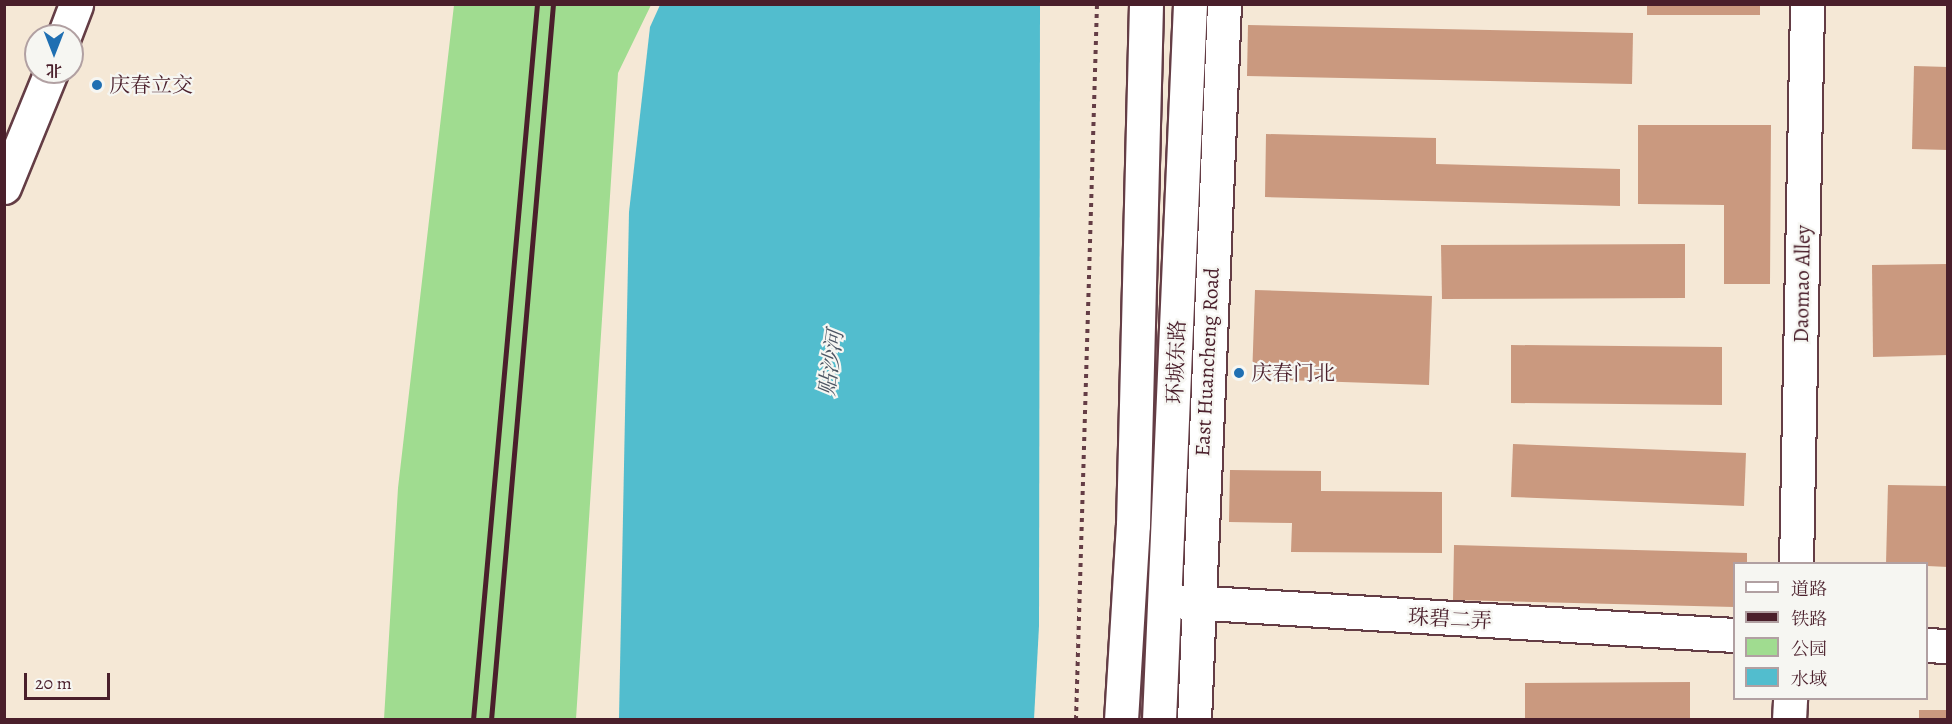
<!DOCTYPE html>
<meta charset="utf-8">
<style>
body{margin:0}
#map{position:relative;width:1952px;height:724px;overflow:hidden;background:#f5e8d6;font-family:Alegreya,"Noto Serif SC",serif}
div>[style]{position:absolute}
.green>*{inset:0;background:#a0dc90}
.water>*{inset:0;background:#52bdce}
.building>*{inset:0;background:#ca997f}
.path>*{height:4px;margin-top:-2px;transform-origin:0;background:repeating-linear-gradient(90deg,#643d45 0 4.5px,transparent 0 9px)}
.roads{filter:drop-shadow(2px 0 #643d45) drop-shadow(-2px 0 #643d45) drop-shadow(0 2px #643d45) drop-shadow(0 -2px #643d45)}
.minor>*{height:33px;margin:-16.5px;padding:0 16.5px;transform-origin:16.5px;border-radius:16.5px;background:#fff}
.major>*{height:33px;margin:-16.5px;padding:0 16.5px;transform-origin:16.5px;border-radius:16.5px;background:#fff}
.rail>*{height:4.5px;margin:-2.25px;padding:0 2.25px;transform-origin:2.25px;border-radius:2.25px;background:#4a1f2b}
.dots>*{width:16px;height:16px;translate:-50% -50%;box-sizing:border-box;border:3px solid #f6f6f2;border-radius:50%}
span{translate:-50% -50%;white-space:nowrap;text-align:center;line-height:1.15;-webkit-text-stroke:4.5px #f6f6f2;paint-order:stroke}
.poi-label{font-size:21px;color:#4a1f2b}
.left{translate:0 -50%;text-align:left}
.street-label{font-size:21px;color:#4a1f2b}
.water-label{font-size:22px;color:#4d5664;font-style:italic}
.frame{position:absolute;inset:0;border:6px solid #4a1f2b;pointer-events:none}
.legend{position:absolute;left:1733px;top:562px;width:195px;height:138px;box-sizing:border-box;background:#f6f6f2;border:2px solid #b1a0a2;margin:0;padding:8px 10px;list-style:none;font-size:18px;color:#4a1f2b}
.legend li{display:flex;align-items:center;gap:12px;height:30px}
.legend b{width:30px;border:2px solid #b1a0a2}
.north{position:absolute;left:24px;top:24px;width:60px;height:60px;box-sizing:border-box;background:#f6f6f2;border:2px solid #b1a0a2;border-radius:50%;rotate:180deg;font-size:16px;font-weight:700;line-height:24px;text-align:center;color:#4a1f2b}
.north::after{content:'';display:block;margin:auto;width:21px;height:27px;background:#1f6fb2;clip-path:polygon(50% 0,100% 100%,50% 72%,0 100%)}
.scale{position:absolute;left:24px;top:673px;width:86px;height:27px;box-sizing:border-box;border:3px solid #4a1f2b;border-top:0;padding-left:8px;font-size:18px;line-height:21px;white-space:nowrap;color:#4a1f2b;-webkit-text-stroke:4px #f6f6f2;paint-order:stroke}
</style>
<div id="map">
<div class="green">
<div style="clip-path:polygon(454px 5px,651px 5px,618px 73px,576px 719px,384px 719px,398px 488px)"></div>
</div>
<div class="water">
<div style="clip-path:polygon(660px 5px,1040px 5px,1039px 626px,1034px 719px,619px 719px,629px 212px,650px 27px)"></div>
</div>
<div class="building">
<div style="clip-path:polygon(1647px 4px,1760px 4px,1760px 15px,1647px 15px)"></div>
<div style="clip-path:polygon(1248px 25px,1633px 33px,1632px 84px,1247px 76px)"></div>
<div style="clip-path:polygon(1914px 66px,1948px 67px,1948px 150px,1912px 149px)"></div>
<div style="clip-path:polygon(1638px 125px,1771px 125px,1770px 284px,1724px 284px,1724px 205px,1638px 204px)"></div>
<div style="clip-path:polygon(1266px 134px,1436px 138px,1436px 164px,1620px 169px,1620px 206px,1265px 197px)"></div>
<div style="clip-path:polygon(1685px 244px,1685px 298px,1442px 299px,1441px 245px)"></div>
<div style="clip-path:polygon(1948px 264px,1948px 355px,1873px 357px,1872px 265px)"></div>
<div style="clip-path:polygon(1255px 290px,1432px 296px,1429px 385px,1252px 379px)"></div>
<div style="clip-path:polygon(1511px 345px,1722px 347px,1722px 405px,1511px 403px)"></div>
<div style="clip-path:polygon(1513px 444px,1746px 453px,1744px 506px,1511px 497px)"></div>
<div style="clip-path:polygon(1230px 470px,1321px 471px,1321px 491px,1442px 492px,1442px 553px,1291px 552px,1292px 523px,1229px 522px)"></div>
<div style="clip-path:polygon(1888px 485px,1948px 486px,1948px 567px,1886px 564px)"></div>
<div style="clip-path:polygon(1454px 545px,1747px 553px,1747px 564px,1734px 564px,1734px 607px,1453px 600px)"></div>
<div style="clip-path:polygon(1690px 682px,1690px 720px,1525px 720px,1525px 683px)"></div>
<div style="clip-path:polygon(1919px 710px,1948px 710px,1948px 720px,1919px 720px)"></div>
</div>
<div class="path">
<div style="left:1076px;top:720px;width:716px;rotate:-88.32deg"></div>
</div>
<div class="roads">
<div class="minor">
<div style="left:1796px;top:564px;width:560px;rotate:-88.87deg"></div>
<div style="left:1173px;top:601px;width:562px;rotate:3.47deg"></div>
<div style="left:1926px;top:645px;width:22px;rotate:3deg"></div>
<div style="left:1194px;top:720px;width:717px;rotate:-87.6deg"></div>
<div style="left:1789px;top:720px;width:22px;rotate:-87deg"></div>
</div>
<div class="major">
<div style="left:64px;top:36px;width:34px;rotate:-69deg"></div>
<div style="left:4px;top:187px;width:124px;rotate:-67.8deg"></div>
<div style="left:1121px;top:720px;width:195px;rotate:-86.5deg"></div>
<div style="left:1133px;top:525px;width:521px;rotate:-88.57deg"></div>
<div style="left:1159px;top:720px;width:717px;rotate:-87.52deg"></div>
</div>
</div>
<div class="rail">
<div style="left:473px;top:720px;width:719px;rotate:-84.89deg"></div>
<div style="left:491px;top:720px;width:719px;rotate:-85.05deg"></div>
</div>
<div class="dots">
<div style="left:97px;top:85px;background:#1f6fb2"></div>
<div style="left:1239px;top:373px;background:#1f6fb2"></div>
</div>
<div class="poi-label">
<span class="left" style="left:109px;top:85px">庆春立交</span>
<span class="left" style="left:1251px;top:373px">庆春门北</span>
</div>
<div class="street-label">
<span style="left:1802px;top:284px;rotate:-89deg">Daomao Alley</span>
<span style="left:1176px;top:362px;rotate:-88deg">环城东路</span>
<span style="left:1207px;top:362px;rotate:-87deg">East Huancheng Road</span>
<span style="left:1450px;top:619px;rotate:3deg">珠碧二弄</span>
</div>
<div class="water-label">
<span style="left:832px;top:363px;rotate:-82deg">贴沙河</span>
</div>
<div class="frame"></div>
<ul class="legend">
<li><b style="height:8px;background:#fff"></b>道路</li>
<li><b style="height:8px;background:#4a1f2b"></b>铁路</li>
<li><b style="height:16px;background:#a0dc90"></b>公园</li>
<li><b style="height:16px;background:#52bdce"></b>水域</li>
</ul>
<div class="north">北</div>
<div class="scale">20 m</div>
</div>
